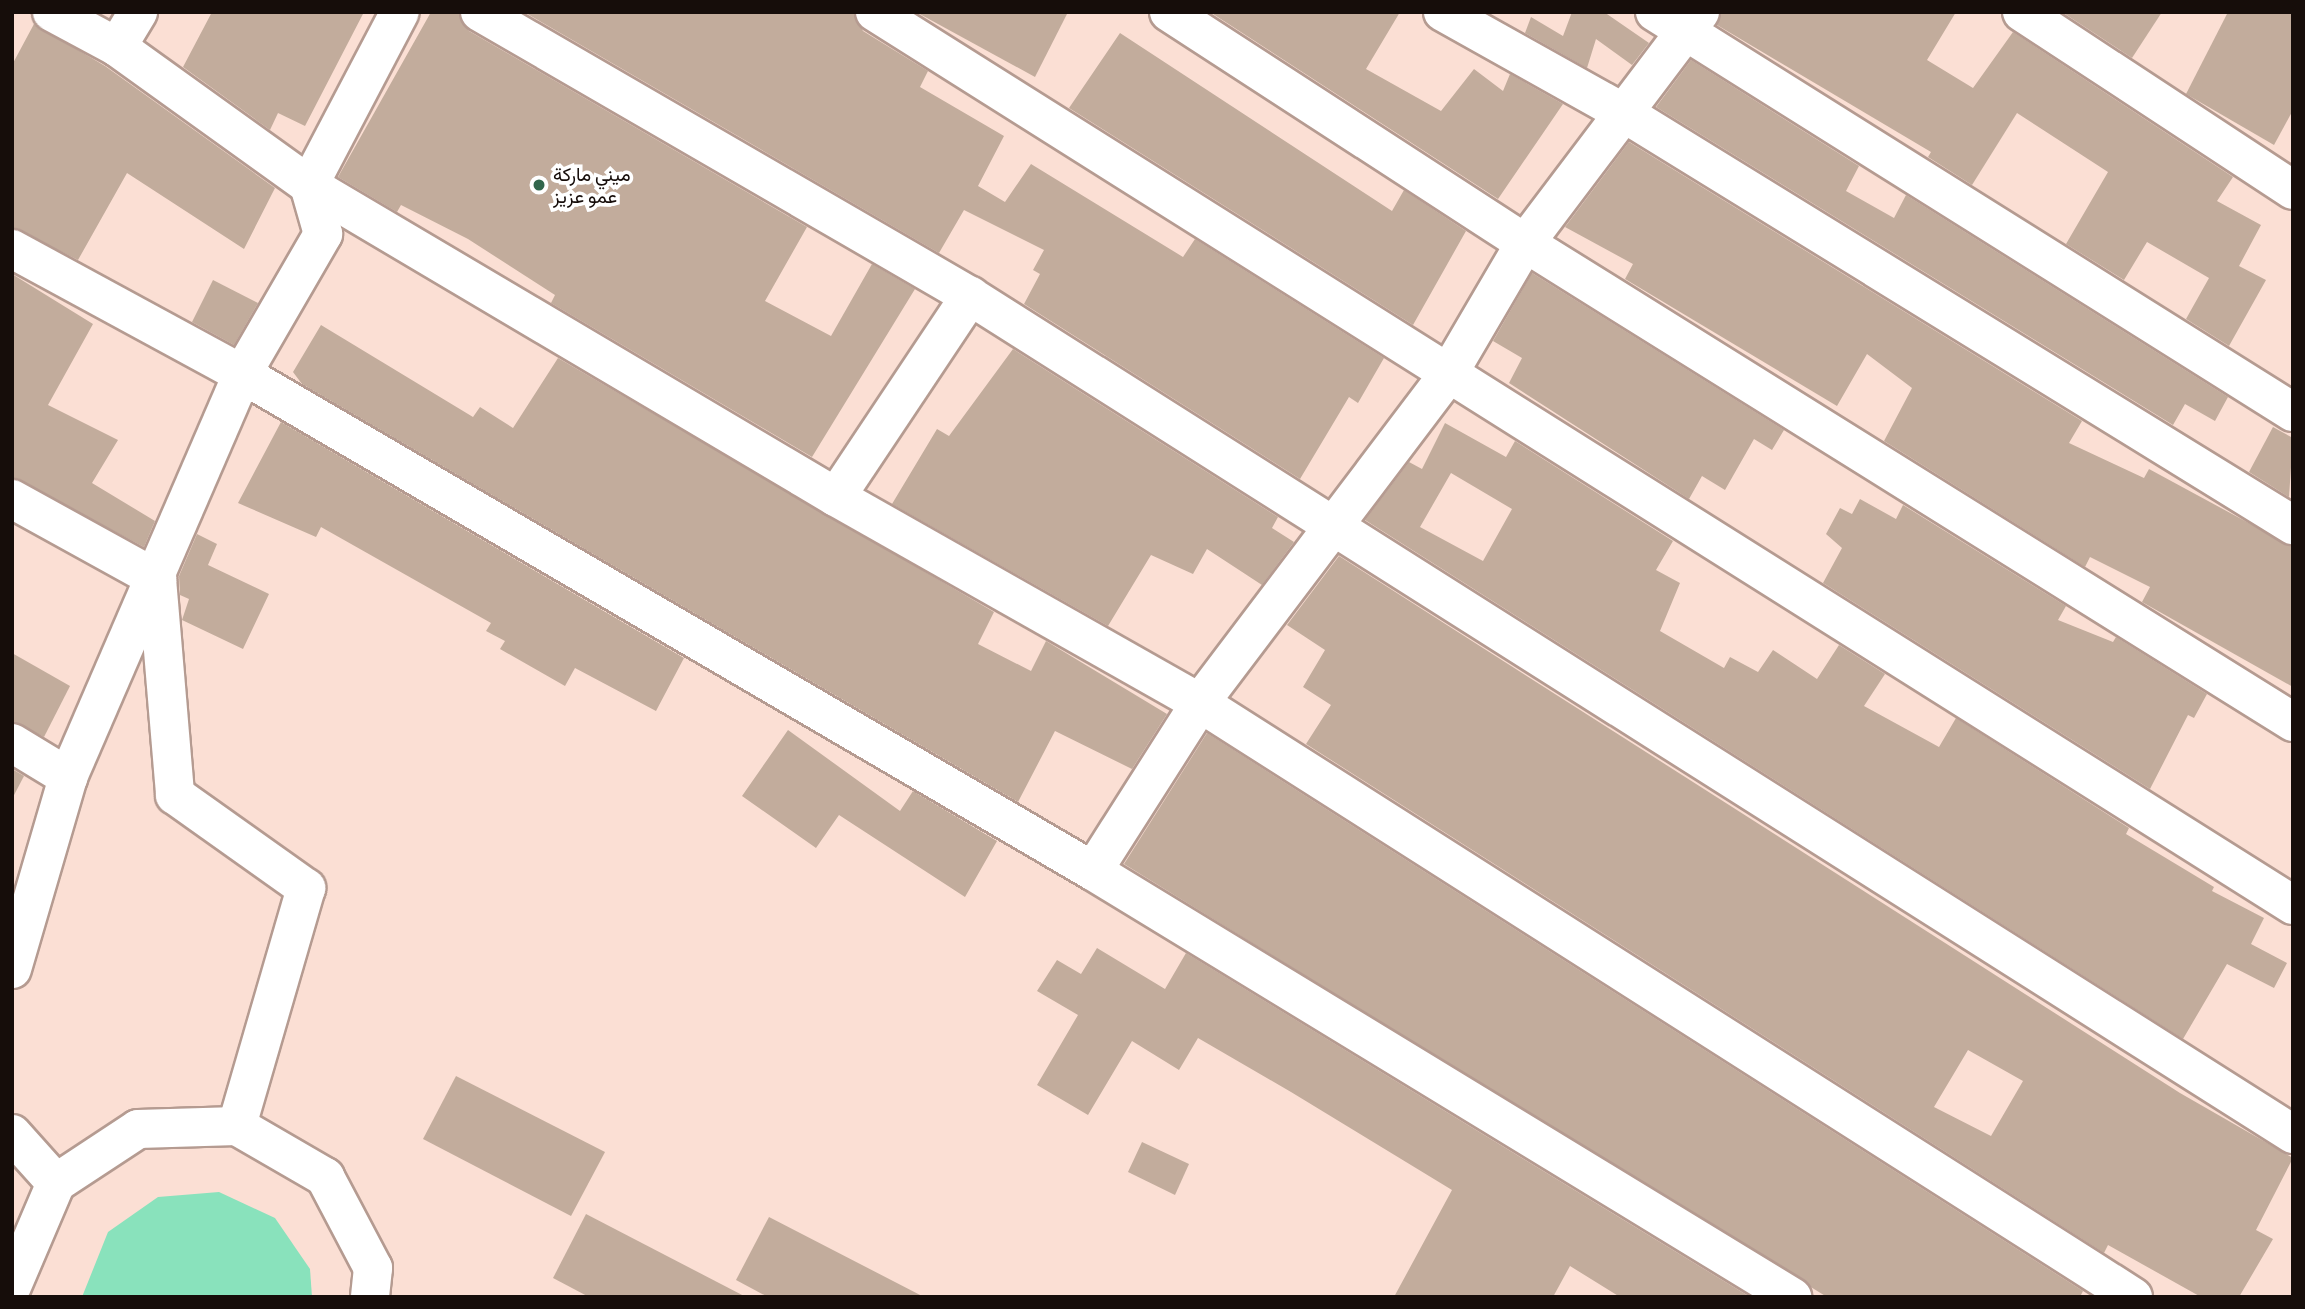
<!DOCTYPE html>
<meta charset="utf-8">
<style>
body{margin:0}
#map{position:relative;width:2305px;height:1309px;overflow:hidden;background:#fbdfd4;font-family:Literata,Vazirmatn,serif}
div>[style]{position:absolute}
.green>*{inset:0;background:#89e2bc}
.building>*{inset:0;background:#c2ac9c}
.roads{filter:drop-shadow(2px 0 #b59b91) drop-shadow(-2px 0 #b59b91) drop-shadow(0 2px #b59b91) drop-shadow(0 -2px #b59b91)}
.minor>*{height:38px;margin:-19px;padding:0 19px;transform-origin:19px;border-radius:19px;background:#fff}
.dots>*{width:19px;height:19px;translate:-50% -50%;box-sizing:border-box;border:4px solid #fff;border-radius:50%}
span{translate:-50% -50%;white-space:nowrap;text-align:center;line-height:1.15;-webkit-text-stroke:7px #fff;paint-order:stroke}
.poi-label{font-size:19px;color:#160d0a}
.left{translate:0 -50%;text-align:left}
.frame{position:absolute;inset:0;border:14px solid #160d0a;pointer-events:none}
</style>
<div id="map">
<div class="green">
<div style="clip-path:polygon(219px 1192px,275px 1218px,310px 1269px,312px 1297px,82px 1297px,108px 1232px,158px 1197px)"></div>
</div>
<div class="building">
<div style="clip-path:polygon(212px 12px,364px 12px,305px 126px,278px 113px,270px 130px,183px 67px)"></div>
<div style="clip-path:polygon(431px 12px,458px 12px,469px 31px,807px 227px,765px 301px,831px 336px,872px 264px,915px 289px,812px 457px,551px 303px,555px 295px,468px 239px,401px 205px,397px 212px,338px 177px)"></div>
<div style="clip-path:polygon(524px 12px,853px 12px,863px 31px,928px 71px,920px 87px,1004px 136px,978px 186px,1005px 202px,1031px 164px,1183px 257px,1195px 239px,1384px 358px,1358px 403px,1349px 397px,1300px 479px,1024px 304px,1040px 274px,1033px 270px,1044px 250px,964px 210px,939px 253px)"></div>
<div style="clip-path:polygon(916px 12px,1068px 12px,1035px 77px)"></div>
<div style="clip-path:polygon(1210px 12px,1400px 12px,1366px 69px,1441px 111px,1474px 69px,1503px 91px,1510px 74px,1563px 104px,1498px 199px)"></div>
<div style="clip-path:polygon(1572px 12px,1604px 12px,1649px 43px,1632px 65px,1596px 39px,1587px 68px,1525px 33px,1531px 17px,1563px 36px)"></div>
<div style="clip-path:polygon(1721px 12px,1956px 12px,1927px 60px,1973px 88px,2013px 32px,2233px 177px,2217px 201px,2261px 225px,2239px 266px,2266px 280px,2229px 346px,2186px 319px,2209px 278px,2147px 242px,2124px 280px,2066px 244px,2108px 172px,2017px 113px,1972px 185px,1928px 157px,1931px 152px,1717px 25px)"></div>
<div style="clip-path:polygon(2062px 12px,2162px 12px,2132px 58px)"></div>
<div style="clip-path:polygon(2228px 12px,2293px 12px,2293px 110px,2274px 145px,2186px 94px)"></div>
<div style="clip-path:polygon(34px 24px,105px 66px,275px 188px,244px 249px,127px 173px,78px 260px,12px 227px,12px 65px)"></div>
<div style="clip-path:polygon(1120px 33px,1392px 211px,1404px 190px,1466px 231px,1413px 325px,1069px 108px)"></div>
<div style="clip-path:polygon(1691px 60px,1859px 166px,1846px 191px,1894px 218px,1906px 195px,2228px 397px,2215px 421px,2185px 404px,2173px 425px,1656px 107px)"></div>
<div style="clip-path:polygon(1629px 142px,2082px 421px,2069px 443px,2144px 478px,2149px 469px,2293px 547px,2293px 687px,2142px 602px,2150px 587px,2090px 557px,2085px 567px,1884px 441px,1912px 388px,1867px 354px,1837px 406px,1625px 279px,1633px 264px,1565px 227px)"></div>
<div style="clip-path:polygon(1532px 273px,1784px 430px,1772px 450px,1754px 439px,1725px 490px,1702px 476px,1689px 499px,1509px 383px,1522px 358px,1493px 341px)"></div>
<div style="clip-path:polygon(12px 274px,93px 324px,48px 405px,118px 440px,92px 483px,155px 521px,144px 547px,12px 477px)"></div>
<div style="clip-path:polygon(213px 280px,258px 303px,234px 345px,192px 322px)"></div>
<div style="clip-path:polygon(321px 325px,473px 417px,480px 407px,513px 428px,558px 358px,994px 612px,978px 644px,1031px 671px,1046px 641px,1167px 714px,1132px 769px,1055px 731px,1018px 802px,302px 384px,293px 372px)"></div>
<div style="clip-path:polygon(1013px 349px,1278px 517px,1272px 528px,1294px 542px,1262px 585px,1207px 549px,1193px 574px,1151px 555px,1108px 626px,892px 504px,937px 429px,949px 436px)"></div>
<div style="clip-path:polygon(281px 422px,684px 658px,656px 711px,575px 668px,565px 686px,500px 649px,505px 641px,486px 631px,491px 623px,321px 527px,316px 537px,238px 503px)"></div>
<div style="clip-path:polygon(evenodd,1445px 423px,1506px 457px,1515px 441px,1673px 541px,1656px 570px,1680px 583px,1660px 631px,1724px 668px,1730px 657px,1758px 672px,1773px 650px,1817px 679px,1839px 645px,1885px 674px,1864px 706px,1939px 747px,1956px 718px,2129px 828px,2126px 834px,2214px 887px,2212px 891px,2264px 918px,2251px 944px,2287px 963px,2274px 988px,2227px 964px,2183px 1039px,1365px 520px,1409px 462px,1422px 469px,1445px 423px,1451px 473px,1512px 509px,1483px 561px,1420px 527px,1451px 473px)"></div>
<div style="clip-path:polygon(2273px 427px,2293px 438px,2289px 497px,2249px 472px)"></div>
<div style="clip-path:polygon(1860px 499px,1896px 519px,1903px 505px,2066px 606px,2058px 620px,2113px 642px,2116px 637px,2207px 694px,2194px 718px,2188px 715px,2150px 789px,1823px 583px,1842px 548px,1826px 534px,1840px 508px,1852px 514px)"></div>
<div style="clip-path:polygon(197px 534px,217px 544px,208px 565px,269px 594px,243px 649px,182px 620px,189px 599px,180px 595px,179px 576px)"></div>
<div style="clip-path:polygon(evenodd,1339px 556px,2180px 1093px,2293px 1158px,2256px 1230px,2273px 1239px,2239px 1297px,2201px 1297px,2108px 1245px,2104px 1253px,1306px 744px,1331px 705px,1303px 687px,1325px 650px,1287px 625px,1339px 556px,1968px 1050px,2023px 1081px,1991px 1136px,1934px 1107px,1968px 1050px)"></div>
<div style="clip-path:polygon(12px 653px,70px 686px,44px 737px,12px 721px)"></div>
<div style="clip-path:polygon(788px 730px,900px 811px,913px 791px,997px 841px,965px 897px,839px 815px,816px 848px,742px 796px)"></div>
<div style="clip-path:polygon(1207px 733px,2083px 1291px,2080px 1297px,1827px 1297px,1124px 864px)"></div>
<div style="clip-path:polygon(12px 769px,24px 776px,12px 799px)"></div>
<div style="clip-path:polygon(1097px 948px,1165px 989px,1186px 953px,1750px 1297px,1620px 1297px,1570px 1266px,1553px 1297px,1394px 1297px,1452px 1190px,1291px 1092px,1198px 1038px,1179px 1070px,1132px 1041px,1088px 1115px,1037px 1085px,1078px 1015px,1037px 991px,1057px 960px,1081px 974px)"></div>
<div style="clip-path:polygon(456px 1076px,605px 1152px,571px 1216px,423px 1139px)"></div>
<div style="clip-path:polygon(1142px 1142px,1189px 1164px,1175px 1195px,1128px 1172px)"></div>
<div style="clip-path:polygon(586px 1214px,746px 1297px,589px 1297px,553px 1278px)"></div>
<div style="clip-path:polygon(769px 1217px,924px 1297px,768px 1297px,736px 1280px)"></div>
</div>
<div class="roads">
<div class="minor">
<div style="left:52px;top:12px;width:74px;rotate:28.3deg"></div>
<div style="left:117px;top:47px;width:236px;rotate:35.7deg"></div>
<div style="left:309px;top:185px;width:612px;rotate:30.63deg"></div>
<div style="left:836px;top:497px;width:418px;rotate:29.5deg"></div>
<div style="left:1200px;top:703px;width:1106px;rotate:32.48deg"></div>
<div style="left:480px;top:12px;width:566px;rotate:30.1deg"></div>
<div style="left:970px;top:296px;width:1566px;rotate:32.35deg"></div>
<div style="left:875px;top:12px;width:1676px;rotate:32.2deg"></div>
<div style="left:1169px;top:12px;width:424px;rotate:33deg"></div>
<div style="left:1525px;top:243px;width:905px;rotate:31.95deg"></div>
<div style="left:1443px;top:12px;width:207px;rotate:29.2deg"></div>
<div style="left:1624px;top:113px;width:786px;rotate:31.63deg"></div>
<div style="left:1655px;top:12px;width:753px;rotate:32.09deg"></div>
<div style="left:1700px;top:12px;width:290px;rotate:127.1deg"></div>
<div style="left:1525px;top:243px;width:154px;rotate:120.4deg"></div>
<div style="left:1447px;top:376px;width:410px;rotate:127.1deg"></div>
<div style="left:1200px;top:703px;width:199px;rotate:122.5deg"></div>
<div style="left:1093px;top:871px;width:819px;rotate:31.36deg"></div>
<div style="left:2022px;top:12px;width:324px;rotate:33.3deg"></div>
<div style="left:117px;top:47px;width:41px;rotate:-59deg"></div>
<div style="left:12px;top:249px;width:262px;rotate:28.5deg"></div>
<div style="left:242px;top:374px;width:985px;rotate:30.29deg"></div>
<div style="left:836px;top:497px;width:242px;rotate:-56.3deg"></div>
<div style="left:12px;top:499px;width:166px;rotate:28.9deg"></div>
<div style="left:157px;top:579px;width:217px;rotate:85.2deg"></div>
<div style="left:175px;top:795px;width:161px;rotate:35.4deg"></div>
<div style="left:306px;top:888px;width:248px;rotate:106.2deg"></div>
<div style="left:12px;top:743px;width:66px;rotate:31.3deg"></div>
<div style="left:12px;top:969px;width:200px;rotate:-73.7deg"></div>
<div style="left:68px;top:777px;width:439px;rotate:-66.6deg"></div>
<div style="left:242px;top:374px;width:162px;rotate:-59.9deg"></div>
<div style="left:323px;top:234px;width:51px;rotate:-105.9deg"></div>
<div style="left:309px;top:185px;width:195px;rotate:-62.3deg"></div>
<div style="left:12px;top:1134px;width:66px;rotate:48.1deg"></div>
<div style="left:12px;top:1286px;width:112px;rotate:-66.9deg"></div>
<div style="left:56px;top:1183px;width:98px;rotate:-33.4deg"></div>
<div style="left:138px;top:1129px;width:99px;rotate:-1.7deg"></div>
<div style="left:237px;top:1126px;width:102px;rotate:30.1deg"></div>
<div style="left:325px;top:1177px;width:103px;rotate:62.2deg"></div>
<div style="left:373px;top:1268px;width:29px;rotate:96deg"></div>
</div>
</div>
<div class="dots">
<div style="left:539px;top:185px;background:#31664c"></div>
</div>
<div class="poi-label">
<span class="left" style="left:553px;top:185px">ميني ماركة<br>عمو عزيز</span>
</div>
<div class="frame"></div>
</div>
